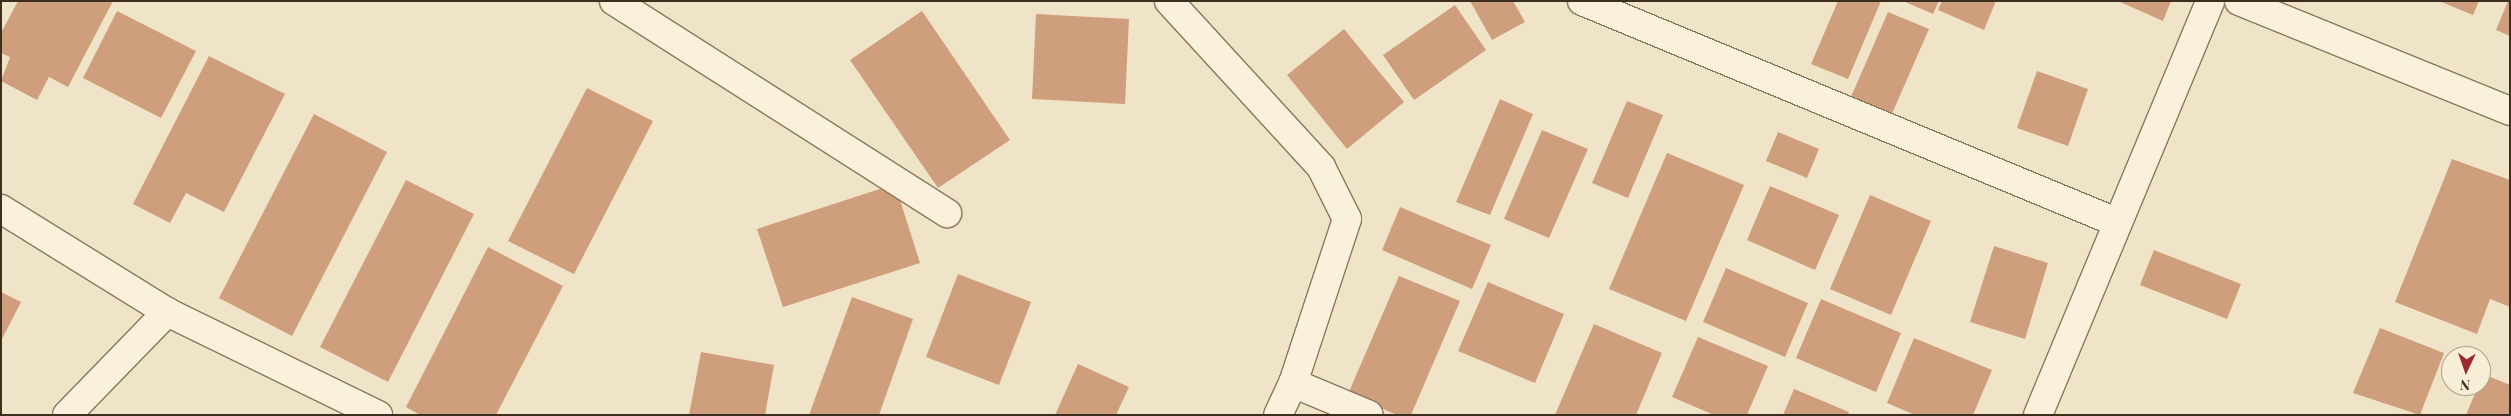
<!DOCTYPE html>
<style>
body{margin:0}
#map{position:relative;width:2511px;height:416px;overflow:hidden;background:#f0e4c8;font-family:"Playfair Display",serif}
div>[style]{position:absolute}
.building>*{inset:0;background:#cf9f7d}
.roads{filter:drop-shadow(1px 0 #8d765c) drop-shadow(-1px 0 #8d765c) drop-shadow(0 1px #8d765c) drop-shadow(0 -1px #8d765c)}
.minor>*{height:28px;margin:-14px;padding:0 14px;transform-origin:14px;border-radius:14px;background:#faf1dc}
span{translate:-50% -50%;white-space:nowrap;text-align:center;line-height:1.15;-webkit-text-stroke:4px #f7eed8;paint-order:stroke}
.frame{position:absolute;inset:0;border:2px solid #3d2e20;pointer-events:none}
.north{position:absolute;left:2441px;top:346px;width:50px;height:50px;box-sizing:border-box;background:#f7eed8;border:1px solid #ada18e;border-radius:50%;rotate:183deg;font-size:14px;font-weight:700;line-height:20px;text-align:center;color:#3d2e20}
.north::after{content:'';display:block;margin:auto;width:18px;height:22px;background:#9e2a2b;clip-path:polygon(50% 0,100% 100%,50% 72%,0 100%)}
</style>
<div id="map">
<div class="building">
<div style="clip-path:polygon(18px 1px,113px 1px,68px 87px,49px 77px,37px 100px,1px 81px,10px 57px,1px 53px,1px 33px)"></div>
<div style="clip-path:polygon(1470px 1px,1513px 1px,1525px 22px,1492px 40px)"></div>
<div style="clip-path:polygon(1838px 1px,1881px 1px,1848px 79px,1811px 64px)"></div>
<div style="clip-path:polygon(1903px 1px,1939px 1px,1933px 14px)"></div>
<div style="clip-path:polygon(1942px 1px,1996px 1px,1984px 30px,1938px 10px)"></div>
<div style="clip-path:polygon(2118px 1px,2171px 1px,2163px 21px)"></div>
<div style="clip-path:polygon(2439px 1px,2479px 1px,2473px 15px)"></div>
<div style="clip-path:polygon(2508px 1px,2510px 1px,2510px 36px,2496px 30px)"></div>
<div style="clip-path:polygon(1455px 5px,1486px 50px,1414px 100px,1383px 55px)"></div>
<div style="clip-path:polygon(117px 11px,196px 51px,161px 118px,83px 78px)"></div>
<div style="clip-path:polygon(922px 11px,1010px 140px,938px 188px,850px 60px)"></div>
<div style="clip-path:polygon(1888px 12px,1929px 29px,1891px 116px,1850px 99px)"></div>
<div style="clip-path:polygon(1036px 14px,1129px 19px,1125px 104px,1032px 99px)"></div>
<div style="clip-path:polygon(1344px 29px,1404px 102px,1347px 149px,1287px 75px)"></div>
<div style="clip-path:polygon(209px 56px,285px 94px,224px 212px,186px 193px,170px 223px,133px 204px)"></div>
<div style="clip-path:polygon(2037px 71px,2088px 89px,2068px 146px,2017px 128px)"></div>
<div style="clip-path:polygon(587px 88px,653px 121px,574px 274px,508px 241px)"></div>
<div style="clip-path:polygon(1500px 99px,1533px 114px,1490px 215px,1456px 202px)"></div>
<div style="clip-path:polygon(1627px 101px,1663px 115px,1628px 198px,1592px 183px)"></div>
<div style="clip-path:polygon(314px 114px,387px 152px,292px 336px,219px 298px)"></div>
<div style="clip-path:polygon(1542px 130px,1588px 149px,1549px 238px,1504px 219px)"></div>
<div style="clip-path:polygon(1778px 132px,1819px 149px,1807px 178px,1766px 161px)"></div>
<div style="clip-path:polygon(1667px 153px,1744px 185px,1686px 321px,1609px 289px)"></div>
<div style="clip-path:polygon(2452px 159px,2510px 180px,2510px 307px,2490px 299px,2477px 334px,2395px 302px)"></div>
<div style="clip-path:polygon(406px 180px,474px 214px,388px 382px,320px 347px)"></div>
<div style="clip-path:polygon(895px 184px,920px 263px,783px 307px,757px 229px)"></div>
<div style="clip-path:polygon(1770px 186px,1839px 215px,1815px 270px,1747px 240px)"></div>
<div style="clip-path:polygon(1870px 195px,1931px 221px,1891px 315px,1830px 289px)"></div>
<div style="clip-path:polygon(1400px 207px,1491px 245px,1472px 289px,1382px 250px)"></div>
<div style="clip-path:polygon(1994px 246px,2048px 263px,2025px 339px,1970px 322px)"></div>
<div style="clip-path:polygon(488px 247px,563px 286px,496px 415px,420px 415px,406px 407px)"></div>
<div style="clip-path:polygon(2154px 250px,2241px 284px,2227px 319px,2140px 285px)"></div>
<div style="clip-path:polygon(1726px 268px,1808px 303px,1785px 357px,1703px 322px)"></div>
<div style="clip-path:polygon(958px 274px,1031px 302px,999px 385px,926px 357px)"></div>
<div style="clip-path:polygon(1399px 276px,1460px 301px,1411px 415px,1397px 415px,1348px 394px)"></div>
<div style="clip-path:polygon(1488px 282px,1564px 314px,1535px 383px,1458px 351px)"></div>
<div style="clip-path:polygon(1px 292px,21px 302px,1px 341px)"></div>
<div style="clip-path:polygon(852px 297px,913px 319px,879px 415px,809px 415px)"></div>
<div style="clip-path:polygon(1821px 299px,1901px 333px,1876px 392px,1796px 358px)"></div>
<div style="clip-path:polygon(1594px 324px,1662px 353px,1636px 415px,1555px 415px)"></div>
<div style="clip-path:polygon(2380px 328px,2444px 353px,2420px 415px,2353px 393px)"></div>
<div style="clip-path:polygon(1698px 337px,1768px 366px,1747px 415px,1714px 415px,1672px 397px)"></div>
<div style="clip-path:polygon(1914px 338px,1992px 370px,1973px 415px,1915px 415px,1887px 403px)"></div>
<div style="clip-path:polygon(701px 352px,774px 365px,765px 415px,689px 415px)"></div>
<div style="clip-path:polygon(1078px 364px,1129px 387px,1116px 415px,1055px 415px)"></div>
<div style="clip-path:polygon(2483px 374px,2510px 385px,2510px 415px,2466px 415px)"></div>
<div style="clip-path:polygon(1794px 389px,1849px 412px,1848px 415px,1783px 415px)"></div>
</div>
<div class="roads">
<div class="minor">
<div style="left:614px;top:1px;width:395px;rotate:32.5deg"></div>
<div style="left:1169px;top:1px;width:225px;rotate:47.5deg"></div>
<div style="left:1321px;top:167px;width:58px;rotate:63.4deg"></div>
<div style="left:1347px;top:219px;width:173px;rotate:108.2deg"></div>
<div style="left:1293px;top:383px;width:35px;rotate:115deg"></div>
<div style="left:1582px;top:1px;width:578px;rotate:22.48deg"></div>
<div style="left:2239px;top:1px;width:292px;rotate:22.1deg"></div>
<div style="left:1px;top:209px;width:195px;rotate:31.8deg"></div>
<div style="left:167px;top:312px;width:235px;rotate:26deg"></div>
<div style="left:1293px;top:383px;width:82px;rotate:22.8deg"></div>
<div style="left:67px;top:415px;width:144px;rotate:-45.8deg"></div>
<div style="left:2038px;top:415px;width:448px;rotate:-67.4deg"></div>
</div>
</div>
<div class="frame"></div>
<div class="north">N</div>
</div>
